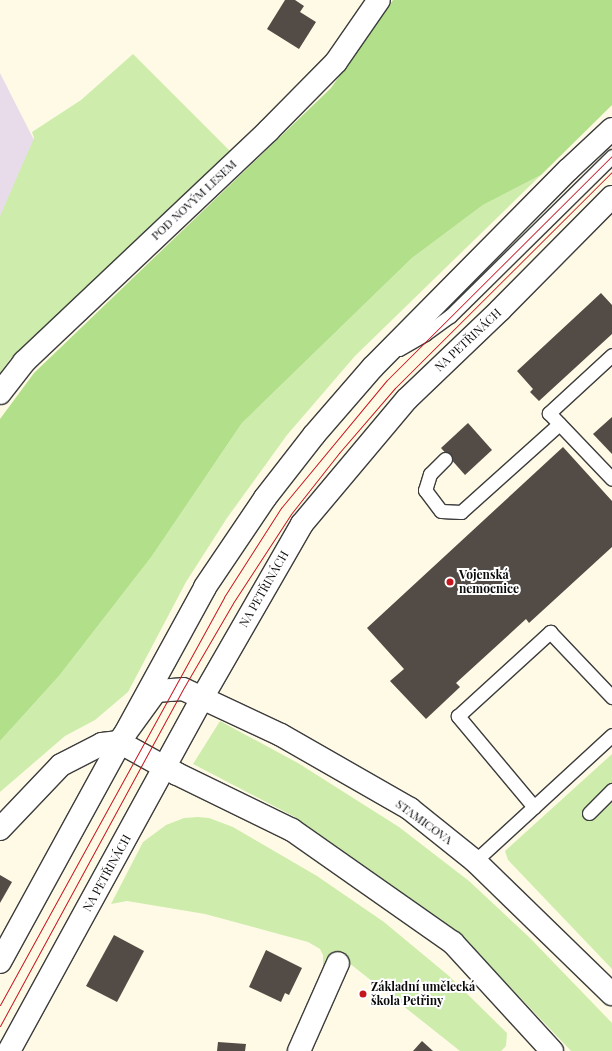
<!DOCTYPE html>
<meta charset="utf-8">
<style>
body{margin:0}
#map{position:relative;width:612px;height:1051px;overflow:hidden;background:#fffae6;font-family:"Playfair Display",serif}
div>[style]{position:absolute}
.industrial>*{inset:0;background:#e9dcea}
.green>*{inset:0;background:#ceedad}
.forest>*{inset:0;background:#b1df8a}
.building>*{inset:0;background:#534b45}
.roads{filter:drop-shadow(1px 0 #3d3d3d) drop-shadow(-1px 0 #3d3d3d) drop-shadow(0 1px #3d3d3d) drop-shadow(0 -1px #3d3d3d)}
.service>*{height:13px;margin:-6.5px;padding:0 6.5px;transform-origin:6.5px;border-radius:6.5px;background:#fff}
.minor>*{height:22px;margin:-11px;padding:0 11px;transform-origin:11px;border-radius:11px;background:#fff}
.tertiary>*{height:22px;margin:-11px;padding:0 11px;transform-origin:11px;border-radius:11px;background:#fff}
.tram>*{height:1px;margin:-0.5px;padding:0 0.5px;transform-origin:0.5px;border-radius:0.5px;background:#c6161f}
.dots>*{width:11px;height:11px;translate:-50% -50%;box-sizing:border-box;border:2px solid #fff;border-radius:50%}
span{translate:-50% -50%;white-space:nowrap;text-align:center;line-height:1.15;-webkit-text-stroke:4px #fff;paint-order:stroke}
.street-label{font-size:12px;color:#0a0a0a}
.poi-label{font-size:12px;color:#0a0a0a;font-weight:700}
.left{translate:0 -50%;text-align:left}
</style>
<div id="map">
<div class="industrial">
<div style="clip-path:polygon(0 73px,34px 140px,0 218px)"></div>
</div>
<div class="green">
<div style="clip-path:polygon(133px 54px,230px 151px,10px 359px,0 373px,0 216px,34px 138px,32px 132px,81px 100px)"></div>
<div style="clip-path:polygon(541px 175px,355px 356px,287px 435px,227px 518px,186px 582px,128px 692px,95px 720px,65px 736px,0 792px,0 741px,59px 676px,152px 556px,242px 423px,412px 258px,483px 205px)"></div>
<div style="clip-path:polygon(220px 721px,298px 763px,399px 827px,469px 881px,529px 937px,612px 1023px,612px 1051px,571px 1051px,457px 931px,295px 817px,193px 764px)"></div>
<div style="clip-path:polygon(612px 754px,612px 969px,508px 860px,505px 851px)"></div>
<div style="clip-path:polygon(198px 817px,209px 818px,233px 827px,317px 876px,384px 922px,449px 976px,507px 1033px,506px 1046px,501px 1051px,460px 1051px,334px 951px,323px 971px,323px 955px,320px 949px,308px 942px,205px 914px,127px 901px,111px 904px,143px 842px,166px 825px,184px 818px)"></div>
</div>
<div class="forest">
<div style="clip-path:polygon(393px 0,612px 0,612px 105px,541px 175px,483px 205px,412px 258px,242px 423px,152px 556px,59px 676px,0 741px,0 419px,34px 373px,331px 88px)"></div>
</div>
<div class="building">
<div style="clip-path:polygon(285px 0,295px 0,304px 6px,300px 12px,316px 22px,299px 49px,267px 29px)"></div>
<div style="clip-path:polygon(601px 293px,612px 305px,612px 334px,539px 401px,530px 392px,533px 389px,517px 371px)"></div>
<div style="clip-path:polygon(612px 417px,612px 454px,593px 434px)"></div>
<div style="clip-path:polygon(468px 423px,492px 450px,465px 475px,441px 448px)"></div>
<div style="clip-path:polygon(563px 447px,612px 501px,612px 547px,529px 623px,526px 619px,456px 683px,460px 687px,426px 719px,390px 681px,404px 669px,367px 628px)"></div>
<div style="clip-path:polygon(0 875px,12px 882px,0 903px)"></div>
<div style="clip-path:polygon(114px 935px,144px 951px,117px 1002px,86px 986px)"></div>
<div style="clip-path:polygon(266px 950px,302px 968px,289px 995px,285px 993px,281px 1002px,249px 987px)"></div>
<div style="clip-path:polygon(422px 1041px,433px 1051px,413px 1051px)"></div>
<div style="clip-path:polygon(218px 1042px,246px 1044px,245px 1051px,217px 1051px)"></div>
</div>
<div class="roads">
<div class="service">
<div style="left:399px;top:349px;width:30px;rotate:-30deg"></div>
<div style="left:425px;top:334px;width:31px;rotate:-36deg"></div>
<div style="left:450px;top:316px;width:228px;rotate:-44.6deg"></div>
<div style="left:612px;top:355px;width:86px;rotate:137.4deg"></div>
<div style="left:549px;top:413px;width:91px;rotate:46.3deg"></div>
<div style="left:445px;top:459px;width:21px;rotate:135deg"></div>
<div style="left:430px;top:474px;width:17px;rotate:107deg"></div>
<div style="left:425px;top:490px;width:26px;rotate:53deg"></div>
<div style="left:441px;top:511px;width:20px;rotate:3deg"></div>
<div style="left:461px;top:512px;width:132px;rotate:-41.9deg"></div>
<div style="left:534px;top:807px;width:119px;rotate:-129.9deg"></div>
<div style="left:458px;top:716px;width:125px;rotate:-42.4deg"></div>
<div style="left:550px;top:632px;width:90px;rotate:46.4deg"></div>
<div style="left:589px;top:813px;width:33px;rotate:-45deg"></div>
<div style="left:475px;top:861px;width:186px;rotate:-42.6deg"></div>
</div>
<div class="minor">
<div style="left:0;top:393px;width:39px;rotate:-52deg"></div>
<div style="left:24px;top:362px;width:336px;rotate:-43.4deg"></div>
<div style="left:268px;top:131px;width:97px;rotate:-45.4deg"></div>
<div style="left:336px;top:62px;width:75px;rotate:-55.3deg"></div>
<div style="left:299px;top:1051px;width:96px;rotate:-66.1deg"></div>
<div style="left:552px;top:1051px;width:147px;rotate:-132.5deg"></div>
<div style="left:453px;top:943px;width:197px;rotate:-144.9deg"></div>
<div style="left:292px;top:830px;width:128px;rotate:-154deg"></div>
<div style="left:177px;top:774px;width:66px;rotate:-151.1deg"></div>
<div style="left:119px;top:742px;width:63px;rotate:-54deg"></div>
<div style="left:156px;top:691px;width:27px;rotate:-4deg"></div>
<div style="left:183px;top:689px;width:21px;rotate:25deg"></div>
<div style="left:202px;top:698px;width:87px;rotate:25.1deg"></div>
<div style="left:281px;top:735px;width:149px;rotate:29.8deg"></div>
<div style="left:410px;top:809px;width:83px;rotate:38.7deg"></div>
<div style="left:475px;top:861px;width:191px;rotate:44.2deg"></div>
</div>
<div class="tertiary">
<div style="left:0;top:829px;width:88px;rotate:-46.4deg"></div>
<div style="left:61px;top:765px;width:46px;rotate:-27.1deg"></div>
<div style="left:102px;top:744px;width:17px;rotate:-7deg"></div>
<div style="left:0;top:962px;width:427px;rotate:-61.3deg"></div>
<div style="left:205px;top:587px;width:107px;rotate:-56deg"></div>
<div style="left:265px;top:498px;width:80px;rotate:-52.1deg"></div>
<div style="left:314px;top:435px;width:90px;rotate:-49.1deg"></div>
<div style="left:373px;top:367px;width:277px;rotate:-45.3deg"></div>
<div style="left:568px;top:170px;width:60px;rotate:-43deg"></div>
<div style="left:9px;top:1051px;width:402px;rotate:-61.3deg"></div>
<div style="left:202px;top:698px;width:201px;rotate:-60.1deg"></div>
<div style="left:302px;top:524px;width:163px;rotate:-50deg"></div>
<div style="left:407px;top:399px;width:129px;rotate:-43.7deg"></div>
<div style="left:500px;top:310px;width:159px;rotate:-45.3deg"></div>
</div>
</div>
<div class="tram">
<div style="left:0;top:1005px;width:465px;rotate:-61.2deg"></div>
<div style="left:224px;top:597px;width:106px;rotate:-57.4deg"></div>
<div style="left:281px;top:508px;width:166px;rotate:-50.4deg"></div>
<div style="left:387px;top:380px;width:317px;rotate:-44.9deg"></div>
<div style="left:0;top:1026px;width:383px;rotate:-61.5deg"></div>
<div style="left:183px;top:689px;width:99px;rotate:-59.8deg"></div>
<div style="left:233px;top:603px;width:106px;rotate:-56.9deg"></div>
<div style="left:291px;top:514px;width:78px;rotate:-51.8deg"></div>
<div style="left:339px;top:453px;width:86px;rotate:-49.3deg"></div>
<div style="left:395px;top:388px;width:306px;rotate:-44.9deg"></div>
</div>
<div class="dots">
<div style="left:450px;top:582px;background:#c6161f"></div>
<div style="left:363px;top:994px;background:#c6161f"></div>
</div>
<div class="street-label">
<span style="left:194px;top:200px;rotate:-43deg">POD NOVÝM LESEM</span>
<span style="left:468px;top:340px;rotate:-43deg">NA PETŘINÁCH</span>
<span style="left:264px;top:589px;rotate:-60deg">NA PETŘINÁCH</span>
<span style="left:424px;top:822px;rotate:36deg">STAMICOVA</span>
<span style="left:107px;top:873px;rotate:-61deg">NA PETŘINÁCH</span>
</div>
<div class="poi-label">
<span class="left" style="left:459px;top:582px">Vojenská<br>nemocnice</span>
<span class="left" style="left:371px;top:994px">Základní umělecká<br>škola Petřiny</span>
</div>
</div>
